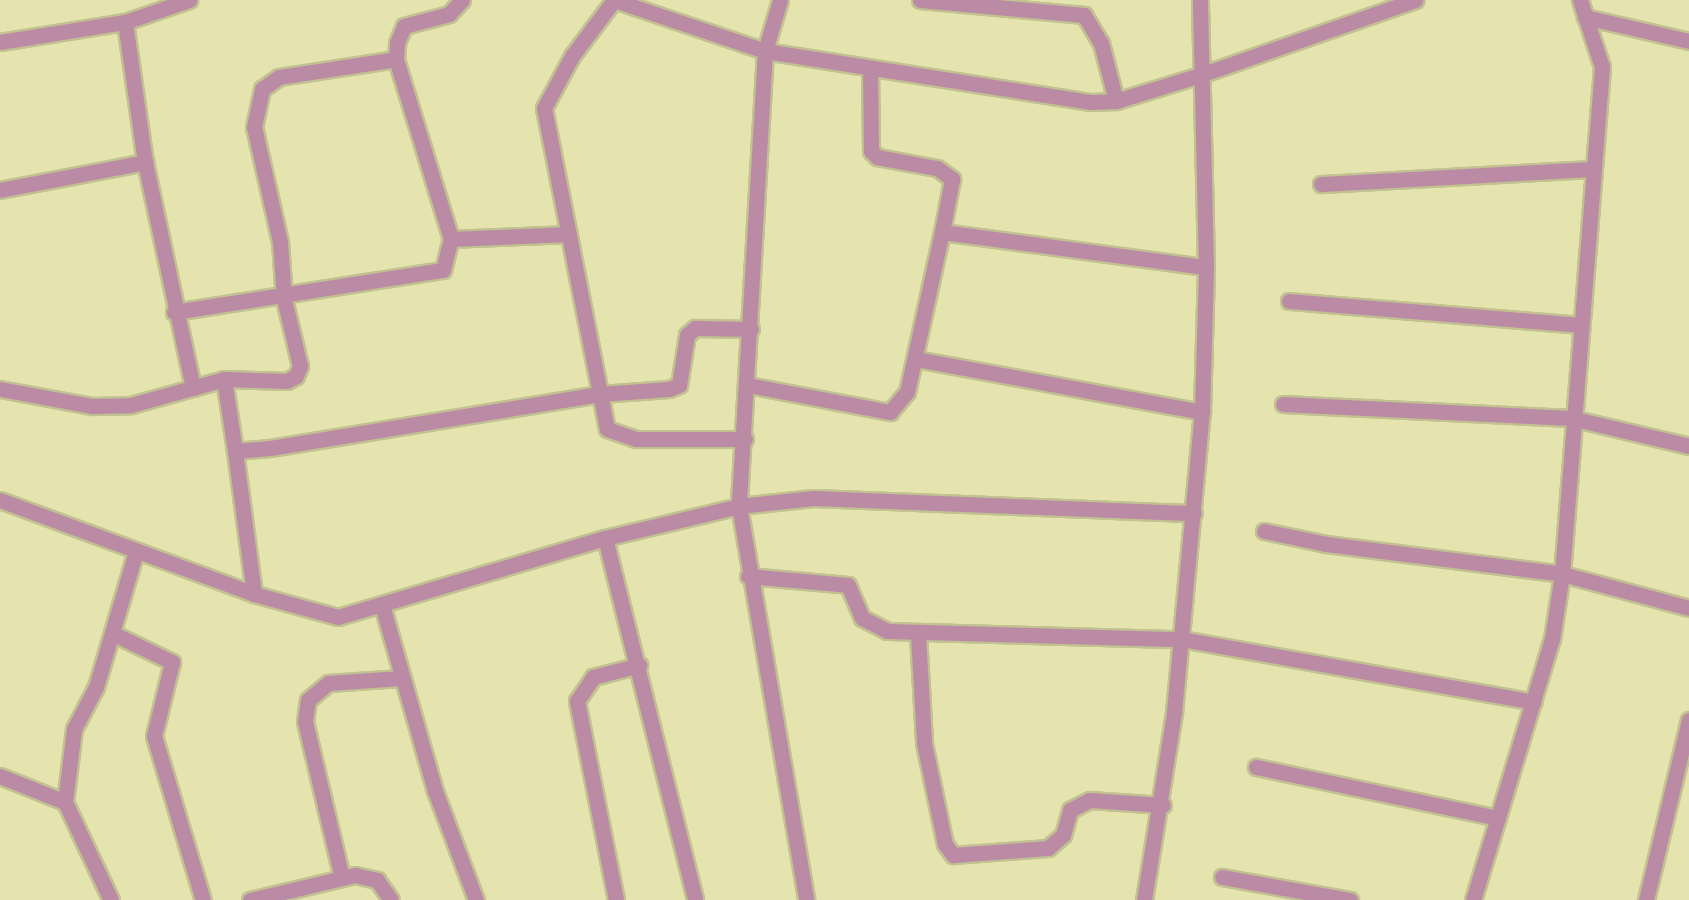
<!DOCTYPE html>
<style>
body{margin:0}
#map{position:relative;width:1689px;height:900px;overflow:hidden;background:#e5e4ae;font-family:"Open Sans",sans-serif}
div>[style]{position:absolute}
.roads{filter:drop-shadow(2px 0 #c2c192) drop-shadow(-2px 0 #c2c192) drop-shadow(0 2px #c2c192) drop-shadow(0 -2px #c2c192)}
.minor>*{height:15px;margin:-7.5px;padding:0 7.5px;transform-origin:7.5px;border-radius:7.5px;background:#bb8aa4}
span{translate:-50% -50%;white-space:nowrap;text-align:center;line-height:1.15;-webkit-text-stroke:6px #fff;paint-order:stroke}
</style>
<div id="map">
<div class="roads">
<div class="minor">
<div style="left:614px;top:0;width:159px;rotate:18.7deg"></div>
<div style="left:765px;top:51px;width:330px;rotate:8.9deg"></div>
<div style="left:1091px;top:102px;width:25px;rotate:-2deg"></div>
<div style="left:1116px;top:101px;width:91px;rotate:-17.2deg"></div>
<div style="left:1203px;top:74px;width:225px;rotate:-19.2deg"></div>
<div style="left:614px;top:0;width:70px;rotate:126.9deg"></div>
<div style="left:572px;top:56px;width:59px;rotate:118.3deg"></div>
<div style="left:544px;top:108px;width:327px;rotate:78.9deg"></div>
<div style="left:607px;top:429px;width:31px;rotate:19deg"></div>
<div style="left:636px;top:439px;width:109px"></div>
<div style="left:780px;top:0;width:53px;rotate:106.4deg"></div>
<div style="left:765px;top:51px;width:456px;rotate:93.3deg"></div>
<div style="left:739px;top:506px;width:400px;rotate:80.3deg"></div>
<div style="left:920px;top:0;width:165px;rotate:5.2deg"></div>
<div style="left:1084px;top:15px;width:33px;rotate:59deg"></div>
<div style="left:1101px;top:43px;width:60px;rotate:75.5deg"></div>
<div style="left:1585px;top:17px;width:107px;rotate:13deg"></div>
<div style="left:125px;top:22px;width:141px;rotate:81.9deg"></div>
<div style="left:145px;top:162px;width:231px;rotate:78deg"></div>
<div style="left:0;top:42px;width:127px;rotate:-9.1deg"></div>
<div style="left:125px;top:22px;width:68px;rotate:-19deg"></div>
<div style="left:870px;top:68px;width:83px;rotate:89.3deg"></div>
<div style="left:871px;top:151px;width:8px;rotate:45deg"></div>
<div style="left:877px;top:157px;width:61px;rotate:10.4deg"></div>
<div style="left:937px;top:168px;width:19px;rotate:36deg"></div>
<div style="left:952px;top:179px;width:54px;rotate:100.7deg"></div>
<div style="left:942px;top:232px;width:266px;rotate:7.6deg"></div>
<div style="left:1321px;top:184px;width:272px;rotate:-3.2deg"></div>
<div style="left:0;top:190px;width:148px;rotate:-10.9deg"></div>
<div style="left:451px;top:239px;width:118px;rotate:-2.4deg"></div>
<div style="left:1289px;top:301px;width:292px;rotate:4.7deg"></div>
<div style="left:174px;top:312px;width:272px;rotate:-8.9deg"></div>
<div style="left:443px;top:270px;width:32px;rotate:-76deg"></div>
<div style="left:451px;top:239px;width:188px;rotate:-107deg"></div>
<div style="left:396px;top:59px;width:16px;rotate:-86deg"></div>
<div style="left:397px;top:43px;width:18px;rotate:-68deg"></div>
<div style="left:404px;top:26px;width:47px;rotate:-14.9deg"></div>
<div style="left:449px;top:14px;width:19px;rotate:-47deg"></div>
<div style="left:916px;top:359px;width:291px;rotate:10.5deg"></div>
<div style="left:224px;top:379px;width:73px;rotate:81.3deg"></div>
<div style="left:235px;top:451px;width:35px;rotate:-5deg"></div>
<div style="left:270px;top:448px;width:334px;rotate:-9.3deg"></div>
<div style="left:600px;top:394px;width:69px;rotate:-4.1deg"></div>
<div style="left:669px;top:389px;width:11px;rotate:-22deg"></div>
<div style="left:679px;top:385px;width:51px;rotate:-80.9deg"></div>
<div style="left:687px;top:335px;width:11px;rotate:-41deg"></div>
<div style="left:695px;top:328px;width:56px;rotate:1deg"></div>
<div style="left:748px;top:385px;width:145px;rotate:10.8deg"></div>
<div style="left:890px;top:412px;width:26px;rotate:-50deg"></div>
<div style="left:907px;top:392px;width:164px;rotate:-77.7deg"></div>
<div style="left:0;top:389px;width:94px;rotate:10.5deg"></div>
<div style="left:92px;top:406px;width:39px;rotate:-1deg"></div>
<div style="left:131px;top:405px;width:97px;rotate:-15.6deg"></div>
<div style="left:224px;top:379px;width:63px;rotate:1.8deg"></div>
<div style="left:287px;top:381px;width:10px;rotate:-29deg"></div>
<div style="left:296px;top:376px;width:11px;rotate:-68deg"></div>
<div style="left:300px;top:366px;width:69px;rotate:-103.4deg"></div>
<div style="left:284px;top:299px;width:57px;rotate:-94deg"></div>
<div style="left:280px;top:242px;width:118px;rotate:-102.7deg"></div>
<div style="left:254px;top:127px;width:39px;rotate:-78deg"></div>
<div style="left:262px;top:89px;width:21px;rotate:-35deg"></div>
<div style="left:279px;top:77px;width:118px;rotate:-8.7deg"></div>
<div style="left:1283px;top:404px;width:288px;rotate:2.8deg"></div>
<div style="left:1571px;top:418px;width:121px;rotate:13.3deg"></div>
<div style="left:235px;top:451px;width:144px;rotate:82.4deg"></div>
<div style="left:0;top:500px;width:271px;rotate:20.3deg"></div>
<div style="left:254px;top:594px;width:87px;rotate:15.3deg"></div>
<div style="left:338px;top:617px;width:278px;rotate:-16.5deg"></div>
<div style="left:605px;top:538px;width:138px;rotate:-13.4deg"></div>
<div style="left:739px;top:506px;width:75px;rotate:-6.1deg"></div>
<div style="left:814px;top:498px;width:380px;rotate:2.3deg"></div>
<div style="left:1264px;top:531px;width:63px;rotate:11.8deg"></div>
<div style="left:1326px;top:544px;width:238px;rotate:7.2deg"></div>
<div style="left:1562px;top:574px;width:131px;rotate:15deg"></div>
<div style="left:605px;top:538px;width:373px;rotate:76deg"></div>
<div style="left:748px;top:576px;width:100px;rotate:5.1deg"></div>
<div style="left:848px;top:585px;width:36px;rotate:67deg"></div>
<div style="left:862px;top:618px;width:28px;rotate:27deg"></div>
<div style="left:887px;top:631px;width:294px;rotate:1.6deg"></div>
<div style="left:1181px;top:639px;width:358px;rotate:10.1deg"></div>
<div style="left:382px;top:605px;width:193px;rotate:74.1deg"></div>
<div style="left:435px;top:791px;width:116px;rotate:69.4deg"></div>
<div style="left:112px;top:633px;width:67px;rotate:25.8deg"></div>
<div style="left:172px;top:662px;width:76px;rotate:103.7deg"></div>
<div style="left:154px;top:736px;width:171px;rotate:73.4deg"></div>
<div style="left:918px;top:634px;width:109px;rotate:86.8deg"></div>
<div style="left:924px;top:743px;width:103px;rotate:78.3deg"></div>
<div style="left:945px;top:844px;width:14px;rotate:54deg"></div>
<div style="left:953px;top:855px;width:95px;rotate:-4.2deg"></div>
<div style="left:1048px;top:848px;width:20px;rotate:-41deg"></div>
<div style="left:1063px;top:835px;width:26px;rotate:-74deg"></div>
<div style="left:1070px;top:810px;width:22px;rotate:-27deg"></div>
<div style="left:1090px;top:800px;width:73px;rotate:3.9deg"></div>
<div style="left:1256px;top:767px;width:247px;rotate:11.9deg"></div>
<div style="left:0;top:776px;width:70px;rotate:21.8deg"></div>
<div style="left:65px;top:802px;width:108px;rotate:64.9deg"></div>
<div style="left:65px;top:802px;width:74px;rotate:-83deg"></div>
<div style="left:74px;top:729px;width:47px;rotate:-62.4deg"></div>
<div style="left:96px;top:687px;width:142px;rotate:-73.6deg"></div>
<div style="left:1222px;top:877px;width:130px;rotate:10.2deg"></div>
<div style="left:342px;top:878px;width:161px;rotate:-103.3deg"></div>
<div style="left:305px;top:721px;width:21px;rotate:-82deg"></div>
<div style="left:308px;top:700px;width:26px;rotate:-40deg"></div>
<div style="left:328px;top:683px;width:73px;rotate:-3.9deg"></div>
<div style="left:250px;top:900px;width:108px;rotate:-13.4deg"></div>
<div style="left:355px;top:875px;width:23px;rotate:13deg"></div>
<div style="left:377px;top:880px;width:24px;rotate:55deg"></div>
<div style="left:616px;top:900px;width:203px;rotate:-101.1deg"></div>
<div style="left:577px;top:701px;width:29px;rotate:-56deg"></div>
<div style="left:593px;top:677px;width:48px;rotate:-14.6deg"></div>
<div style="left:1144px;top:900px;width:190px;rotate:-80.9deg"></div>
<div style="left:1174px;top:712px;width:301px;rotate:-84.7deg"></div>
<div style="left:1202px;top:412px;width:145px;rotate:-88.4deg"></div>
<div style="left:1206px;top:267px;width:267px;rotate:-91.3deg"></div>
<div style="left:1473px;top:900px;width:273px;rotate:-73.2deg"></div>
<div style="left:1552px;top:639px;width:66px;rotate:-81.3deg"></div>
<div style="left:1562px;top:574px;width:509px;rotate:-85.49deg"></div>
<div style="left:1602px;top:67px;width:71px;rotate:-108.2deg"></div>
<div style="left:1646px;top:900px;width:185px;rotate:-76.6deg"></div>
</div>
</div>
</div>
